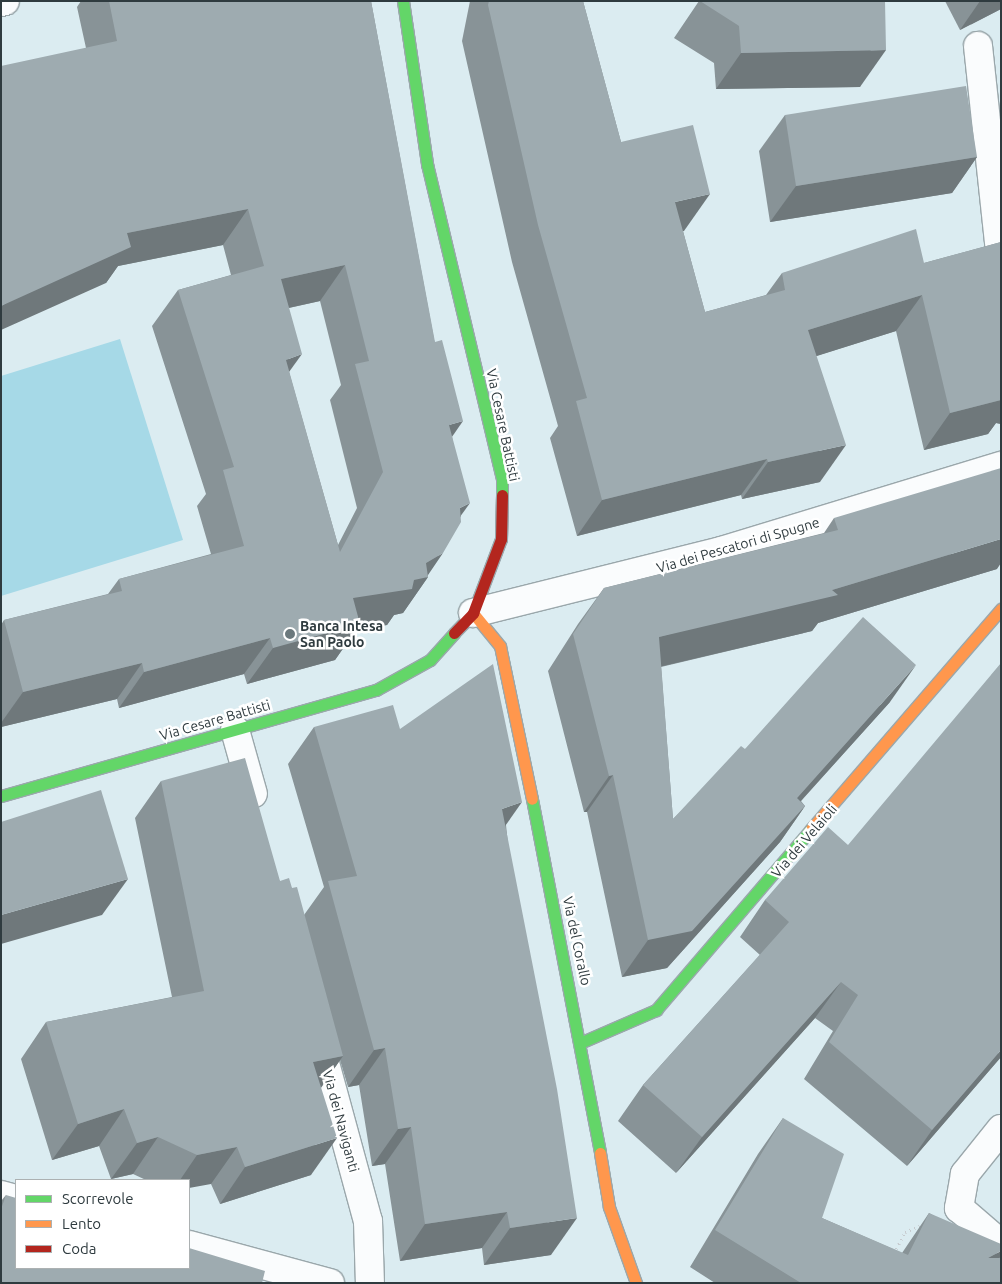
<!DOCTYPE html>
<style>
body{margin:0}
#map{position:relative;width:1002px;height:1284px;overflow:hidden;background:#dbecf1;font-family:Ubuntu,sans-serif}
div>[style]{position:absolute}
.green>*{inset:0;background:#a6d9e7}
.path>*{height:3px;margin-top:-1.5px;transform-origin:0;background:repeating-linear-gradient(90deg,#c6cbcf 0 1px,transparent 0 5px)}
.roads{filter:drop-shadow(1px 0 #9aa7ab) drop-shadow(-1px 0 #9aa7ab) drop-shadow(0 1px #9aa7ab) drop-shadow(0 -1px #9aa7ab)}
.street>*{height:28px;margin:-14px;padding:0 14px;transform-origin:14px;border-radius:14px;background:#fafcfd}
.fast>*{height:11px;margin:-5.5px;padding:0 5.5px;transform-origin:5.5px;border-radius:5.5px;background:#63d668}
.slow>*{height:11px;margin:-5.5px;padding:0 5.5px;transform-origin:5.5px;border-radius:5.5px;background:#ff974d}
.jam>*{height:11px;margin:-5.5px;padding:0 5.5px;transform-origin:5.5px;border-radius:5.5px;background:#b3261e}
.wall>*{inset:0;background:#889397}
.shaded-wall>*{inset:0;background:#6f787b}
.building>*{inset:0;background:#9eabb0}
.dots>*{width:14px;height:14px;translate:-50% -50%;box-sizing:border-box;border:2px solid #fff;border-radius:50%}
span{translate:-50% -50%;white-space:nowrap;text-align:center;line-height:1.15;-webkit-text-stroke:5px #fff;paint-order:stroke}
.street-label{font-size:14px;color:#2f3b3f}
.poi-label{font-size:14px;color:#2f3b3f;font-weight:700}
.left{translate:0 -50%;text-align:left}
.frame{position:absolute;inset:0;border:2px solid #2f3b3f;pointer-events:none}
.legend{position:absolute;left:15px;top:1179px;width:175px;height:90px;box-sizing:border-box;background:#fff;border:1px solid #acb1b2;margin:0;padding:6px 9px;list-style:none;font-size:15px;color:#2f3b3f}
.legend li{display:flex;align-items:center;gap:10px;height:25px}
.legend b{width:25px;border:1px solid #acb1b2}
</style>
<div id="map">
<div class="green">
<div style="clip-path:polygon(120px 339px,183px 540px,1px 596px,1px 376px)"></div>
</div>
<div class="path">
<div style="left:894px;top:1253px;width:24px;rotate:-62deg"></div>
<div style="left:905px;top:1232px;width:21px;rotate:-23deg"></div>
</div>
<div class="roads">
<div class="street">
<div style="left:1px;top:2px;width:4px;rotate:-14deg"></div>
<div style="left:978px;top:46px;width:215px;rotate:83.9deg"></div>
<div style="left:473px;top:613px;width:256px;rotate:-14deg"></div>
<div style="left:721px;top:551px;width:293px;rotate:-16.9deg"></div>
<div style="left:235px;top:730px;width:66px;rotate:74.3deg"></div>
<div style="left:319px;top:1041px;width:187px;rotate:74.8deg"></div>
<div style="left:368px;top:1221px;width:62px;rotate:88.2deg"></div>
<div style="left:1001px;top:1129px;width:58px;rotate:128.7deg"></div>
<div style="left:965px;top:1174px;width:35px;rotate:100deg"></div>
<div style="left:959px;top:1208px;width:55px;rotate:40.6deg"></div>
<div style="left:1px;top:1195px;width:16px;rotate:15deg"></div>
<div style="left:189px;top:1245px;width:146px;rotate:15.1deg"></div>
</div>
<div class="fast">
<div style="left:403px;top:1px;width:165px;rotate:81.6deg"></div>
<div style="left:427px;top:164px;width:325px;rotate:76.6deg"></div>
<div style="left:502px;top:480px;width:15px;rotate:90deg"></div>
<div style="left:1px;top:796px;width:390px;rotate:-15.8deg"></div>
<div style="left:376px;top:690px;width:62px;rotate:-29.1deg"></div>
<div style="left:430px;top:660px;width:36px;rotate:-48deg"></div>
<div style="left:532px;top:799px;width:360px;rotate:79.1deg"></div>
<div style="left:582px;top:1042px;width:81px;rotate:-23.4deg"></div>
<div style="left:656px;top:1010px;width:238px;rotate:-49.4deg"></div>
</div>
<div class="slow">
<div style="left:473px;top:613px;width:43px;rotate:50.7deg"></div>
<div style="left:500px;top:646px;width:156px;rotate:78.2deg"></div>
<div style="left:811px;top:829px;width:291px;rotate:-49.2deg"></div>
<div style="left:600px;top:1153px;width:55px;rotate:80.5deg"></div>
<div style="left:609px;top:1207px;width:81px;rotate:70.4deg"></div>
</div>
<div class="jam">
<div style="left:454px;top:633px;width:28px;rotate:-46deg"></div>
<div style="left:473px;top:613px;width:79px;rotate:-69.3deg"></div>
<div style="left:501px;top:539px;width:44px;rotate:-88.7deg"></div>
</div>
</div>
<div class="wall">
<div style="clip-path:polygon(evenodd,81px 1px,371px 1px,452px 436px,461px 516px,428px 574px,428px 577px,403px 613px,394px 615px,387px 625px,356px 630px,335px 660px,247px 684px,244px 674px,119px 708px,117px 699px,1px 727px,1px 625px,4px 620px,108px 594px,119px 579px,211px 554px,197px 506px,206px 494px,152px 326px,178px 290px,231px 275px,223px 245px,118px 266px,106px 283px,86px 48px,77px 7px,81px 1px,320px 301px,341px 385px,330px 400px,357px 508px,338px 545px,289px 372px,289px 308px,320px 301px)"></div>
<div style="clip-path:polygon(470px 1px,583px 1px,621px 142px,684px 231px,683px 231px,705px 312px,766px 295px,782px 273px,924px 263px,1001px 242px,1001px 424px,996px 423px,988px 434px,924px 450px,896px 331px,816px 356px,820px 482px,742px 499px,741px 495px,577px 536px,550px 438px,558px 426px,512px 262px,462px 41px)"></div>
<div style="clip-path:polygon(699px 1px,885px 1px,860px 87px,716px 89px,714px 63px,674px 38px)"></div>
<div style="clip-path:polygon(945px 1px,1001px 1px,1001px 9px,960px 30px)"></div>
<div style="clip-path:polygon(785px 115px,977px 157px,952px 193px,770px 222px,759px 151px)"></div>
<div style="clip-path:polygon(834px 518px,997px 569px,818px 623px,812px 631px,661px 667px,673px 819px,745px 749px,890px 702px,801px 801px,805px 806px,780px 842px,667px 968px,622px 977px,587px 812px,584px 812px,548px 671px,578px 624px,604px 588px,824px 533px)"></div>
<div style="clip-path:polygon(314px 727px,400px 729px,506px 825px,551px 1255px,484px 1265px,482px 1248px,400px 1261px,385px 1164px,372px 1166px,359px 1085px,348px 1087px,340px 1060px,321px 1088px,311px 1175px,220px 1204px,211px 1184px,189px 1180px,146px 1180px,133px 1174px,111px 1179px,99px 1146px,52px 1160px,21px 1059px,46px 1022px,172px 997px,135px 818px,161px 781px,280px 881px,292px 888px,304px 915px,324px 887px,288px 764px)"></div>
<div style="clip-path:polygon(848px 845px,1001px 1057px,907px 1166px,804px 1079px,833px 1031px,815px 1018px,676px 1173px,618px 1121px,643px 1085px,760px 955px,740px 937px,765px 900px)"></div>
<div style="clip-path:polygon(783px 1118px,822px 1218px,902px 1253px,929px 1213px,1001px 1256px,999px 1258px,1001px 1283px,715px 1283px,690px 1267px,758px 1154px)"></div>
<div style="clip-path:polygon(6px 1195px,1px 1283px,1px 1201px)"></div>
</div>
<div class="shaded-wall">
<div style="clip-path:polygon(980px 1px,1001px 1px,1001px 9px,960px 30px)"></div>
<div style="clip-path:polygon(886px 50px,860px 87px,716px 89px,741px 53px)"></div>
<div style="clip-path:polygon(977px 157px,952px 193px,770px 222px,796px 186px)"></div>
<div style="clip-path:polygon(710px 194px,684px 231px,649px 239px,675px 202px)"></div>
<div style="clip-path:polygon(248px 209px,223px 245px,118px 266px,106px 283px,1px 330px,1px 306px,127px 233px)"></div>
<div style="clip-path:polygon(345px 265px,320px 301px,256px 315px,281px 279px)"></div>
<div style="clip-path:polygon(922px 295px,896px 331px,782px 367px,808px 330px)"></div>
<div style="clip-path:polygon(302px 354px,276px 390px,286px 360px)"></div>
<div style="clip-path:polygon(1001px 400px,1001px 424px,996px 423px,988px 434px,924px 450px,950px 413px)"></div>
<div style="clip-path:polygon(463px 421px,438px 457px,449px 425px)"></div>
<div style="clip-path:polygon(846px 445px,820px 482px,742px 499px,768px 462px)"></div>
<div style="clip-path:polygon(767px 459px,741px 495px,577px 536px,602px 500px)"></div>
<div style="clip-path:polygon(470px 503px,444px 539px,460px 508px)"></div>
<div style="clip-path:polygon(1001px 539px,1001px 563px,997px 569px,818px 623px,812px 631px,633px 673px,659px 637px,832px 590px)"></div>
<div style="clip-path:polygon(443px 553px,426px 578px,428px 577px,403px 613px,394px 615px,387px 625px,356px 630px,335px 660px,247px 684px,273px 648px,353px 598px,426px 563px)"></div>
<div style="clip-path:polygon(270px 638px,244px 674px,119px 708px,144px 672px)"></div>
<div style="clip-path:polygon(142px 663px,117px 699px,1px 727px,1px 723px,23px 692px)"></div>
<div style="clip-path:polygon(916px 665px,890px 702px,771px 834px,797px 798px)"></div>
<div style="clip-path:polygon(613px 775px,587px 812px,584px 812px,609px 776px)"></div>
<div style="clip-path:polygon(522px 802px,496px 839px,502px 809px)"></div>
<div style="clip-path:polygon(805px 806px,780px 842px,667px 968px,622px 977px,648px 940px)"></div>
<div style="clip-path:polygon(128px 879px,102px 915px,1px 944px,1px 915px)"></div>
<div style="clip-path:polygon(841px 982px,815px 1018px,676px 1173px,702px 1137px)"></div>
<div style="clip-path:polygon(385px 1048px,359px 1085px,348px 1087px,374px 1050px)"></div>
<div style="clip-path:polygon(1001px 1050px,1001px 1057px,907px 1166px,932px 1130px)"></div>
<div style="clip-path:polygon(343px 1056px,317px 1093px,313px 1062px)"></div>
<div style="clip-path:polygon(124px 1109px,99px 1146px,52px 1160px,78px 1124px)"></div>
<div style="clip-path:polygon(411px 1127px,385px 1164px,372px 1166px,398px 1129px)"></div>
<div style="clip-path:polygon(158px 1137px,133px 1174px,111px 1179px,137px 1143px)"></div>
<div style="clip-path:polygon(337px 1138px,311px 1175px,220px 1204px,245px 1167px)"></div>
<div style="clip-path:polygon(237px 1147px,211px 1184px,189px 1188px,189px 1180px,180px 1180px,197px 1155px)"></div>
<div style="clip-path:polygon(507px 1212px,482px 1248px,400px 1261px,425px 1224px)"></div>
<div style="clip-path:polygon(577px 1218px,551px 1255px,484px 1265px,510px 1228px)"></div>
<div style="clip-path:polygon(1001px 1251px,1001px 1256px,982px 1283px,988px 1258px)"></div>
</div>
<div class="building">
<div style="clip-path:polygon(evenodd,109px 1px,371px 1px,435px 342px,442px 340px,463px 421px,449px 425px,470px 503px,460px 508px,461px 522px,443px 553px,426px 563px,428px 577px,414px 580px,412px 589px,353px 598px,360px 624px,273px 648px,270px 638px,144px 672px,142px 663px,23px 692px,4px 620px,122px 591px,119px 579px,244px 546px,223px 470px,234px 467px,178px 290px,264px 266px,248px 209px,127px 233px,131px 247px,1px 306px,1px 66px,117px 41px,109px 1px,345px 265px,369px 361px,355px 364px,383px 472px,340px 552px,286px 360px,302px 354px,281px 279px,345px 265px)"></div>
<div style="clip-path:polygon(489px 1px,583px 1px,621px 142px,693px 125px,710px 194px,675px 202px,705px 312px,785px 290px,782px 273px,916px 229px,924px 263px,1001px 242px,1001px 400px,950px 413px,922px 295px,808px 330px,846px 445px,768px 462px,767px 459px,602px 500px,576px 401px,587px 398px,538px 225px,488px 5px)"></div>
<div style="clip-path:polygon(700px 1px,885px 1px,886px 50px,741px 53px,739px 26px)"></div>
<div style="clip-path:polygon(966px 86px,977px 157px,796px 186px,785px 115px)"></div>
<div style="clip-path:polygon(1001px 468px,1001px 539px,832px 590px,838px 595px,659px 637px,673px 819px,741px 746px,745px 749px,863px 617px,916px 665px,797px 798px,805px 806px,692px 931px,648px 940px,613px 775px,609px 776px,573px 634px,604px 588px,838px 530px,834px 518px)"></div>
<div style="clip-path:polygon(1001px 663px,1001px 1050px,932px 1130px,829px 1042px,858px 995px,841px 982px,702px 1137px,643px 1085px,789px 922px,765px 900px,828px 827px,848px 845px)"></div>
<div style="clip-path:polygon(493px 664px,522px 802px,502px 809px,557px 1089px,577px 1218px,510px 1228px,507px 1212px,425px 1224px,411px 1127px,398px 1129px,385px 1048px,374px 1050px,328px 881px,357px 876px,314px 727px,393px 705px,400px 729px)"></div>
<div style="clip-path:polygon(245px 758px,280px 881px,289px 878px,292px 888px,297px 887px,343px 1056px,313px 1062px,337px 1138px,245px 1167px,237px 1147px,197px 1155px,158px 1137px,137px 1143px,124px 1109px,78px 1124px,46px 1022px,204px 991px,161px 781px)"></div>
<div style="clip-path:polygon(101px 790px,128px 879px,1px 915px,1px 822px)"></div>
<div style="clip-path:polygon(783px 1118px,844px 1154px,822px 1218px,908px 1255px,929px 1213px,1001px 1244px,1001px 1251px,988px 1258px,1001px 1258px,1001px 1283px,801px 1283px,715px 1230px)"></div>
<div style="clip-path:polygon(6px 1195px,16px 1198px,16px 1268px,189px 1268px,189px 1248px,265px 1271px,262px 1283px,1px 1283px,1px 1209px)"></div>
</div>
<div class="dots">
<div style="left:290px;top:634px;background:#6b797d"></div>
</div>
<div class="street-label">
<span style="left:503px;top:425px;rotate:78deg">Via Cesare Battisti</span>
<span style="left:738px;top:545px;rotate:-16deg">Via dei Pescatori di Spugne</span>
<span style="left:215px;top:720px;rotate:-16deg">Via Cesare Battisti</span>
<span style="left:804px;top:841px;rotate:-49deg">Via dei Velaioli</span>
<span style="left:577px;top:941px;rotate:78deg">Via del Corallo</span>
<span style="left:341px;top:1121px;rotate:75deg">Via dei Naviganti</span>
</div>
<div class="poi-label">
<span class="left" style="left:300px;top:634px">Banca Intesa<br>San Paolo</span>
</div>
<div class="frame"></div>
<ul class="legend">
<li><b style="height:6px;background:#63d668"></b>Scorrevole</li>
<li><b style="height:6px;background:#ff974d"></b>Lento</li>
<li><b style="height:6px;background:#b3261e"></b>Coda</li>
</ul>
</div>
